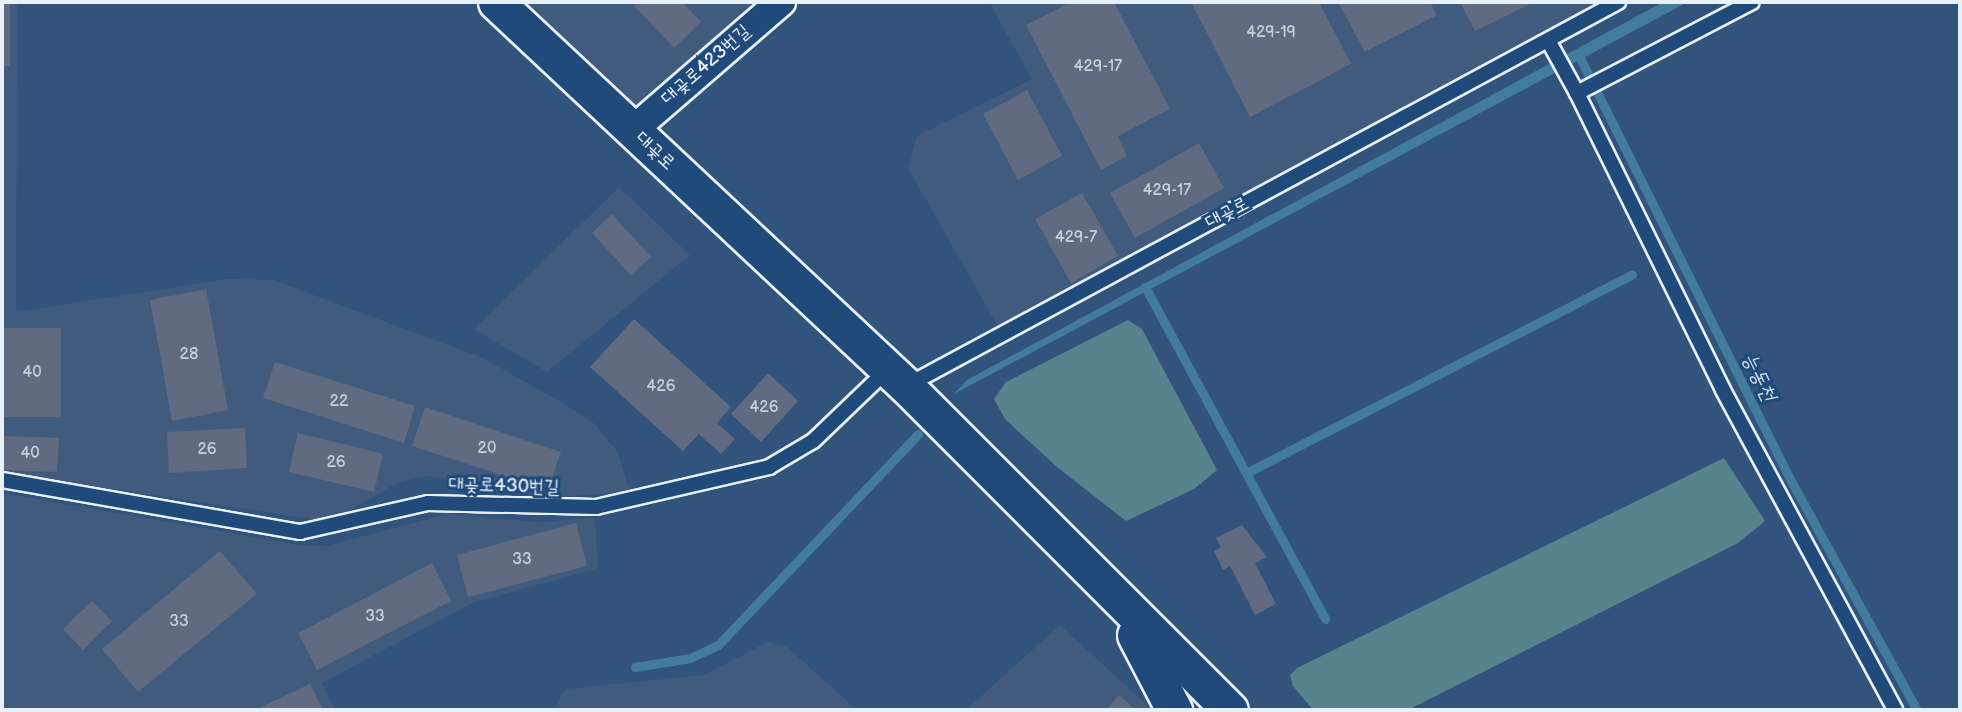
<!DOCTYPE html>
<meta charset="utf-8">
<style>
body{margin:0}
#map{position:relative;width:1962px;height:712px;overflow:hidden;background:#32547c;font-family:"Balsamiq Sans","Poor Story",sans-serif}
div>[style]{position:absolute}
.built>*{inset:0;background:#405b7d}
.green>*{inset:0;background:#57838c}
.water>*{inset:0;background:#427b9c}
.stream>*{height:9px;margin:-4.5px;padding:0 4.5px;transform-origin:4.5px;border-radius:4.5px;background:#427b9c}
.building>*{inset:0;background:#606a80}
.roads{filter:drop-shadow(2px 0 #e8f1f8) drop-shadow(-2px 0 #e8f1f8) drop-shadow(0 2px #e8f1f8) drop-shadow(0 -2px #e8f1f8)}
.service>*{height:14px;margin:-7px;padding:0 7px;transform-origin:7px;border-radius:7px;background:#1f4a7a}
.minor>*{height:28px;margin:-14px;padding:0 14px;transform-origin:14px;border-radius:14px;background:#1f4a7a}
.tertiary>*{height:35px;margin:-17.5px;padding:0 17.5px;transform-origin:17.5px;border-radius:17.5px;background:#1f4a7a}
span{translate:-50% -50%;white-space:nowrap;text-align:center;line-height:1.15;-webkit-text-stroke:6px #1f4a7a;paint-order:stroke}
.number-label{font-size:16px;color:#c6cfda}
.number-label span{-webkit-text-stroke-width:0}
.street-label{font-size:19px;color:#e8f1f8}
.water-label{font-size:21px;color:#cfdfea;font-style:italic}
.frame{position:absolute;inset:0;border:4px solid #e8f1f8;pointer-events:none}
</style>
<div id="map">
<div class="built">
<div style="clip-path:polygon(2px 2px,17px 2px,16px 312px,228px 279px,273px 280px,483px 358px,566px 405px,595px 424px,618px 453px,630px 492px,558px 497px,428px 476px,399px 482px,340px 516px,318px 520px,2px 472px)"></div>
<div style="clip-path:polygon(496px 2px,781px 2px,633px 130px)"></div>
<div style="clip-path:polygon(989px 2px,1604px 2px,1000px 330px,908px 168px,917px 136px,1032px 79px)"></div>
<div style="clip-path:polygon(619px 187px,690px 255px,547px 372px,474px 329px)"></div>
<div style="clip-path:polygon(2px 493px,300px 545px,327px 546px,447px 514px,537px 522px,595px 518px,598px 568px,472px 603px,322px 683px,335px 710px,2px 710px)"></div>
<div style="clip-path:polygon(1060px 625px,1152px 710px,966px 710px)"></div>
<div style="clip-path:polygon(768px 642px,787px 647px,857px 710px,553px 710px,566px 689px,704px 675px)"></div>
</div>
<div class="green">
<div style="clip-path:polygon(1128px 320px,1142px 329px,1217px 470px,1194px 489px,1126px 521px,1057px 467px,1005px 419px,994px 399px,1006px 382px)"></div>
<div style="clip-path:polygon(1724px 458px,1765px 521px,1738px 543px,1408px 710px,1313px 710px,1293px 686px,1290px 675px,1297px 668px)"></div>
</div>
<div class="water">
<div style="clip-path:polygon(1663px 2px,1688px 2px,954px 394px,967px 380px)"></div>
</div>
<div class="stream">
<div style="left:1578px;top:54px;width:475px;rotate:63.5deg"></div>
<div style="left:1790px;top:479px;width:264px;rotate:61.2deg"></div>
<div style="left:1145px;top:287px;width:378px;rotate:61.5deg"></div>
<div style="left:1246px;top:473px;width:434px;rotate:-27.2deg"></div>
<div style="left:635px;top:667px;width:56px;rotate:-9.3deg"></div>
<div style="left:690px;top:658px;width:31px;rotate:-25deg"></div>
<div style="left:718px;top:645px;width:291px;rotate:-46.5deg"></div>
</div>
<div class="building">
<div style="clip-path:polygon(2px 2px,10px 2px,10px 66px,2px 66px)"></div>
<div style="clip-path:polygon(639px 2px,682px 2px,701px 22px,674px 48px,634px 6px)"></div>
<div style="clip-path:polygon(1071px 2px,1114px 2px,1170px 109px,1118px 136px,1127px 156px,1101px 170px,1026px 25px)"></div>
<div style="clip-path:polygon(1191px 2px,1319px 2px,1351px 64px,1250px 117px)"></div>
<div style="clip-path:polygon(1338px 2px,1430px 2px,1437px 15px,1365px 52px)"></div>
<div style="clip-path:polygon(1460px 2px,1534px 2px,1475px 31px)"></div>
<div style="clip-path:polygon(1027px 90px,1062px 156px,1018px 180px,983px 114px)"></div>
<div style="clip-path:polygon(1199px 143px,1224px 188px,1135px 238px,1110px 193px)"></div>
<div style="clip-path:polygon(1082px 193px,1118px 256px,1071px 283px,1035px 219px)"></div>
<div style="clip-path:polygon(612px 214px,651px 257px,631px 275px,592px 233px)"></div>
<div style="clip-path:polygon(206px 289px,228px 410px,172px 421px,150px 300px)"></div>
<div style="clip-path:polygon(634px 319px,731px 407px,717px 423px,735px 439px,721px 454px,699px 434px,683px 451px,590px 367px)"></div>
<div style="clip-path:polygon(4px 328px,61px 328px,61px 417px,4px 417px)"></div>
<div style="clip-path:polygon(275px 362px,415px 406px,404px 443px,263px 398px)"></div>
<div style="clip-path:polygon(768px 373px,798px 401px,761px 442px,731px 414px)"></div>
<div style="clip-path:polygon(425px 407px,561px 452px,548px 490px,412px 446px)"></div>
<div style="clip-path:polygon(245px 428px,247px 468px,169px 473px,167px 432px)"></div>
<div style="clip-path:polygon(298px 433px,383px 454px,374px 492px,289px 472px)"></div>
<div style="clip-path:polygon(2px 436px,59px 438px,57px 472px,2px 470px)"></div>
<div style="clip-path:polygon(576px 523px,587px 566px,468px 597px,457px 555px)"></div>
<div style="clip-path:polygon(1242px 525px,1267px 557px,1255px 563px,1276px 604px,1255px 615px,1230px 566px,1223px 570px,1214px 551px,1221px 547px,1216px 538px)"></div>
<div style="clip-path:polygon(220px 551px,257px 594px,138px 692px,102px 649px)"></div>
<div style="clip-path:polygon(432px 563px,451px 601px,317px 670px,298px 633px)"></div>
<div style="clip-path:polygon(92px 601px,112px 621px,83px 650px,63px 629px)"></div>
<div style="clip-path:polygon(310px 684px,323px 710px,255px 710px)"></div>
<div style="clip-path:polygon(1119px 695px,1136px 710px,1106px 710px)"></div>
</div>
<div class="roads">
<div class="service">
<div style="left:1549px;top:42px;width:58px;rotate:61.2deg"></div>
<div style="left:1577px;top:93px;width:197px;rotate:-27.5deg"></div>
<div style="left:1577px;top:93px;width:331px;rotate:63.8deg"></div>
<div style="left:1723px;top:390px;width:363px;rotate:61.7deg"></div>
<div style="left:908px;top:385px;width:807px;rotate:-28.34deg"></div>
<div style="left:2px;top:480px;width:303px;rotate:9.9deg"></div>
<div style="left:300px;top:532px;width:131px;rotate:-12.8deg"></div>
<div style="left:428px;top:503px;width:168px;rotate:1.4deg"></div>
<div style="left:596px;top:507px;width:178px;rotate:-13deg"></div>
<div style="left:769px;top:467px;width:51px;rotate:-30.6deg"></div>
<div style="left:813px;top:441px;width:103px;rotate:-43.8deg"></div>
</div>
<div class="minor">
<div style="left:633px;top:130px;width:196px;rotate:-40.9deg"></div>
</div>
<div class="tertiary">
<div style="left:496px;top:2px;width:562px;rotate:43.12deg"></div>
<div style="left:906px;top:386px;width:458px;rotate:45deg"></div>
<div style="left:1135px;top:635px;width:85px;rotate:62.5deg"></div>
</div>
</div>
<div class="number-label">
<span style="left:1271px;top:33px">429-19</span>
<span style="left:1098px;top:67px">429-17</span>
<span style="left:1167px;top:191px">429-17</span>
<span style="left:1076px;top:238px">429-7</span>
<span style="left:189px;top:355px">28</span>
<span style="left:32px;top:373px">40</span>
<span style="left:661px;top:387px">426</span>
<span style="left:339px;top:402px">22</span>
<span style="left:764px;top:408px">426</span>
<span style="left:487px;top:449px">20</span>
<span style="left:207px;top:450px">26</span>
<span style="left:30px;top:454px">40</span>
<span style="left:336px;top:463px">26</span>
<span style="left:522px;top:560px">33</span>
<span style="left:375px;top:617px">33</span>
<span style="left:179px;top:622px">33</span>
</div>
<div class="street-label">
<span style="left:706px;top:65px;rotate:-41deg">대곶로423번길</span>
<span style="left:655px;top:151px;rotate:43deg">대곶로</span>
<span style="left:1227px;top:213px;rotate:-28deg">대곶로</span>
<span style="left:504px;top:486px;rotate:2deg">대곶로430번길</span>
</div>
<div class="water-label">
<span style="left:1759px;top:377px;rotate:64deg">능동천</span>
</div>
<div class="frame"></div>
</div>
